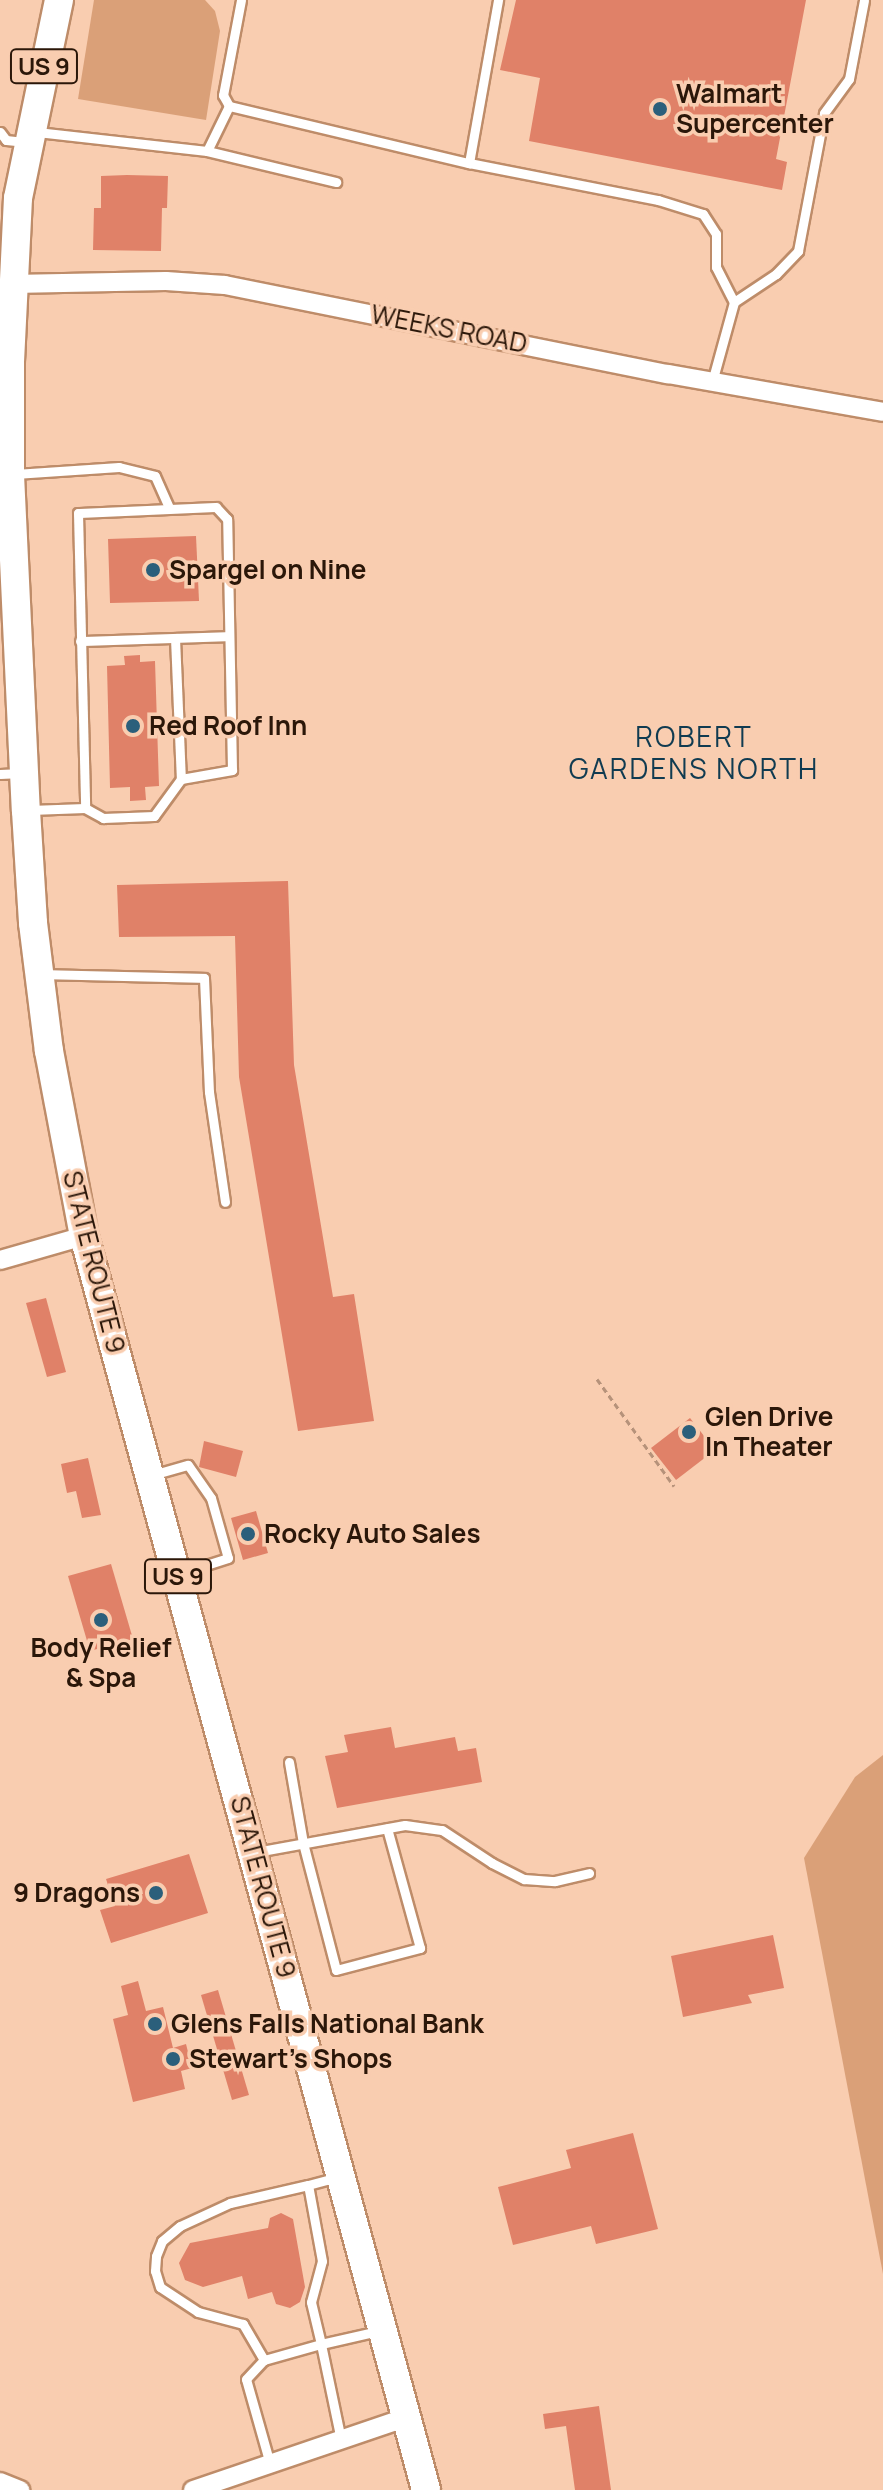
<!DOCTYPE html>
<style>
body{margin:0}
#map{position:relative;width:883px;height:2490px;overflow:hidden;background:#f9cdb0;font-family:Manrope,sans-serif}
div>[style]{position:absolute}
.green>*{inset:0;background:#daa078}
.building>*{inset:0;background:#e08168}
.path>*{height:3px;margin-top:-1.5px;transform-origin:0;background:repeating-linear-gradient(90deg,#b6927a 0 6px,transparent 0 10px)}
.roads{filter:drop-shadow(2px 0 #be8c69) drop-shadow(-2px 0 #be8c69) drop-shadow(0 2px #be8c69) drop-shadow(0 -2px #be8c69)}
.service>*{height:9px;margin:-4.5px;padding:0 4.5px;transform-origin:4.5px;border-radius:4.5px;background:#fff}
.minor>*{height:18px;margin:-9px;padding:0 9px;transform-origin:9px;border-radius:9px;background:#fff}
.primary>*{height:28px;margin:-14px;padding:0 14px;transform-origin:14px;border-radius:14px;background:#fff}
.dots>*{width:22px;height:22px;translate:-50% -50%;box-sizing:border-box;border:4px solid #f9cdb0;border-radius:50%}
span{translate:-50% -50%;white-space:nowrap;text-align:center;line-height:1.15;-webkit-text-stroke:7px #f9cdb0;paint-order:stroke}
.shield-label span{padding:2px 6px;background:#f9cdb0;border:2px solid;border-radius:6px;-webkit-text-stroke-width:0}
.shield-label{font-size:24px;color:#2b1709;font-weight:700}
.poi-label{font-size:26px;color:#2b1709;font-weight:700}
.left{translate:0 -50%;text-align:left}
.right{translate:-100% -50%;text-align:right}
.street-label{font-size:26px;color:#2b1709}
.neighbourhood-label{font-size:28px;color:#103b51;letter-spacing:2px}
</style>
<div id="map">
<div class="green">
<div style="clip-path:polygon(94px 0,205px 0,215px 11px,220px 31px,206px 120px,78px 99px)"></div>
<div style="clip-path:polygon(883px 1755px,883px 2274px,804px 1858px,855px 1777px)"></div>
</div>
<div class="building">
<div style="clip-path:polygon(516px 0,806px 0,776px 159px,787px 162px,782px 190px,529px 141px,540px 78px,500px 70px)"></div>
<div style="clip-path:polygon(127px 175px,168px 176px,167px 208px,162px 208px,161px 251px,93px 250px,94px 208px,101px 208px,101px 176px)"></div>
<div style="clip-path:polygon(196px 536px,199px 601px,110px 603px,108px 539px)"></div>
<div style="clip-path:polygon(140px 655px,140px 662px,155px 661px,159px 786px,145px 787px,146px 800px,130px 801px,130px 787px,110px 788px,107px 666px,125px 665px,124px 656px)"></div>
<div style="clip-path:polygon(288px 881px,294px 1065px,333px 1297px,354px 1294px,374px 1421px,298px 1431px,239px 1077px,235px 936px,119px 937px,117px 885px)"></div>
<div style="clip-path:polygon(46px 1298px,66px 1372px,47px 1377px,26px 1303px)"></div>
<div style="clip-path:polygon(690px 1418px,715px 1450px,676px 1480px,651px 1448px)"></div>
<div style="clip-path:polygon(204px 1441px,243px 1451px,236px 1477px,199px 1467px)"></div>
<div style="clip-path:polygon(88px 1458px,101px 1515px,82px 1518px,76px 1491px,67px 1493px,61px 1464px)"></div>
<div style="clip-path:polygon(256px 1511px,268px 1553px,243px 1560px,231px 1518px)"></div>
<div style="clip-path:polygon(111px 1564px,133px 1639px,90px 1651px,68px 1576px)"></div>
<div style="clip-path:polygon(391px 1727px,395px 1748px,455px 1737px,458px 1751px,476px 1748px,482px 1782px,337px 1808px,325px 1756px,348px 1752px,344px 1735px)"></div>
<div style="clip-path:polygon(189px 1854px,208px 1913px,111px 1943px,100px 1910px,115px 1906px,106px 1879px)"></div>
<div style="clip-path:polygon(773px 1935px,784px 1988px,748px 1995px,752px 2003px,683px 2017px,671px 1956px)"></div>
<div style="clip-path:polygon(138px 1981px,146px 2011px,163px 2007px,173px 2048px,186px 2044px,192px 2068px,181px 2071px,185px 2089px,133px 2102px,113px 2019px,128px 2015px,121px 1986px)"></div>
<div style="clip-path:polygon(218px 1990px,249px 2095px,232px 2100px,201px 1995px)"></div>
<div style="clip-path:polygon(633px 2133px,658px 2229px,596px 2244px,591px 2226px,513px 2245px,498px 2187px,571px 2168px,566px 2150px)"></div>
<div style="clip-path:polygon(281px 2213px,293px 2219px,305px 2287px,300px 2302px,290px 2308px,276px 2304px,272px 2292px,248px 2299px,242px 2276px,203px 2287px,185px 2280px,179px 2263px,190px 2243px,268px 2228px,270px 2218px)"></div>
<div style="clip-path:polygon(599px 2406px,611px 2490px,575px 2490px,566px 2426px,545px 2429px,543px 2414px)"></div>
</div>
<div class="path">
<div style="left:597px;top:1379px;width:132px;rotate:54.3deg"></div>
</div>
<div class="roads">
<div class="service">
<div style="left:241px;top:0;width:97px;rotate:100.7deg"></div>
<div style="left:223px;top:95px;width:13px;rotate:61deg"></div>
<div style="left:229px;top:106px;width:247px;rotate:13.4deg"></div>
<div style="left:469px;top:163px;width:166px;rotate:-79.9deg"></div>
<div style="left:0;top:132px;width:10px;rotate:53deg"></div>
<div style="left:6px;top:140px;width:18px;rotate:6deg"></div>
<div style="left:37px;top:132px;width:171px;rotate:6.4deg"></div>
<div style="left:207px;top:151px;width:133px;rotate:13.5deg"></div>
<div style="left:207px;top:151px;width:50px;rotate:-63.9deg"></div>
<div style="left:469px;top:163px;width:193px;rotate:11.1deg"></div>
<div style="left:658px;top:200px;width:47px;rotate:17.3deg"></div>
<div style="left:703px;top:214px;width:24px;rotate:57deg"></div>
<div style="left:716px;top:234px;width:33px;rotate:90deg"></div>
<div style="left:716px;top:267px;width:39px;rotate:63deg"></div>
<div style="left:712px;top:382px;width:83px;rotate:-74.6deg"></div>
<div style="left:734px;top:302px;width:50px;rotate:-33.7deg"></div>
<div style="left:776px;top:274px;width:32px;rotate:-46deg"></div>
<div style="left:798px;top:251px;width:140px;rotate:-79.3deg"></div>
<div style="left:824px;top:113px;width:42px;rotate:-53.7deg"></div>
<div style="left:849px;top:79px;width:80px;rotate:-79.2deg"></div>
<div style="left:15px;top:474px;width:104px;rotate:-3.9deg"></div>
<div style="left:119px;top:467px;width:37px;rotate:14deg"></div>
<div style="left:155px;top:476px;width:35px;rotate:66deg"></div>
<div style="left:175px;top:638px;width:141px;rotate:87.6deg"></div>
<div style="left:80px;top:641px;width:148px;rotate:-1.9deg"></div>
<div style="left:0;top:774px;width:21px;rotate:-3deg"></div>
<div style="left:30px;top:810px;width:55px;rotate:-2.1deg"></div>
<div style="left:85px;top:808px;width:21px;rotate:29deg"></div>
<div style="left:103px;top:818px;width:51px;rotate:-2.2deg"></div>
<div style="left:154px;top:816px;width:46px;rotate:-53.9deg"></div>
<div style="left:181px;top:779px;width:52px;rotate:-10deg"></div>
<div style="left:232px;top:770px;width:251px;rotate:-91.1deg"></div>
<div style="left:227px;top:519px;width:16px;rotate:-133deg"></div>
<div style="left:216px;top:507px;width:138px;rotate:177.5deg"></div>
<div style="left:78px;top:513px;width:295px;rotate:88.6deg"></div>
<div style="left:43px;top:974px;width:161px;rotate:1.4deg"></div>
<div style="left:204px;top:978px;width:114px;rotate:87.5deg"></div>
<div style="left:209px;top:1092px;width:111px;rotate:81.7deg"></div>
<div style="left:152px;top:1475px;width:37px;rotate:-16deg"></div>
<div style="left:188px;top:1465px;width:40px;rotate:55.1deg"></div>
<div style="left:211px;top:1498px;width:62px;rotate:74.2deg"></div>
<div style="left:228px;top:1558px;width:49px;rotate:162.3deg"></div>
<div style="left:289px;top:1762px;width:82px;rotate:80.2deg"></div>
<div style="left:303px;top:1843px;width:131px;rotate:75.4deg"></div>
<div style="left:336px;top:1970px;width:87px;rotate:-14.7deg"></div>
<div style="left:420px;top:1948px;width:124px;rotate:-105.4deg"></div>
<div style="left:256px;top:1852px;width:151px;rotate:-10.3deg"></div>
<div style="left:405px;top:1825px;width:37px;rotate:8deg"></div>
<div style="left:442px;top:1830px;width:60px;rotate:33.4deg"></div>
<div style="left:492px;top:1863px;width:36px;rotate:27deg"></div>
<div style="left:524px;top:1879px;width:31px;rotate:4deg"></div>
<div style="left:555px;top:1881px;width:35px;rotate:-13deg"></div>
<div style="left:264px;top:2360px;width:42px;rotate:-120.3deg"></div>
<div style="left:243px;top:2324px;width:47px;rotate:-165.1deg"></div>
<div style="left:198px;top:2312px;width:45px;rotate:-146.7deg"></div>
<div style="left:160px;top:2287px;width:17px;rotate:-107deg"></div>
<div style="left:155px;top:2271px;width:15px;rotate:-86deg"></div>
<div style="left:156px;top:2256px;width:16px;rotate:-68deg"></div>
<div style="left:162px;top:2241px;width:23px;rotate:-40deg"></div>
<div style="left:180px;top:2226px;width:55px;rotate:-24.7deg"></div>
<div style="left:230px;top:2203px;width:80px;rotate:-13deg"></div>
<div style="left:341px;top:2440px;width:98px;rotate:-101.8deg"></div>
<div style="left:321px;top:2344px;width:58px;rotate:-12.8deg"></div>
<div style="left:270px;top:2464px;width:88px;rotate:-105.8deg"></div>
<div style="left:246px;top:2379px;width:26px;rotate:-47deg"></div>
<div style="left:264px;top:2360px;width:59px;rotate:-15.7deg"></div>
<div style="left:321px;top:2344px;width:43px;rotate:-103.4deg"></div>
<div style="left:311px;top:2302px;width:42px;rotate:-75deg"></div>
<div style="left:322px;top:2261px;width:77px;rotate:-100.4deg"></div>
<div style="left:308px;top:2185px;width:31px;rotate:-15deg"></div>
</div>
<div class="minor">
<div style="left:12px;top:284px;width:154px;rotate:-1.1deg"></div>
<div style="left:166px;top:281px;width:59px;rotate:3.9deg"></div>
<div style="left:225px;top:285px;width:452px;rotate:11.4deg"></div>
<div style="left:668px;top:374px;width:218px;rotate:10deg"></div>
<div style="left:0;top:1260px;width:87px;rotate:-15.9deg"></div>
<div style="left:0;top:2482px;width:22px;rotate:22deg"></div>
<div style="left:193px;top:2490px;width:224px;rotate:-18.8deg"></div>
</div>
<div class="primary">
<div style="left:59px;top:0;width:202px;rotate:101.7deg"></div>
<div style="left:18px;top:198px;width:165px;rotate:92.8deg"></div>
<div style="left:10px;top:363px;width:112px;rotate:90deg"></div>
<div style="left:10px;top:475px;width:336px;rotate:87.3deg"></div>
<div style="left:26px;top:811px;width:112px;rotate:86.4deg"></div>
<div style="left:33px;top:923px;width:129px;rotate:82.9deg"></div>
<div style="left:49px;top:1051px;width:188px;rotate:79.3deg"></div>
<div style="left:84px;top:1236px;width:1300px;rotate:74.74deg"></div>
</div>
</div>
<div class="dots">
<div style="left:660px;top:109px;background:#2b5f7b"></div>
<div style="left:153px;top:570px;background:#2b5f7b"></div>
<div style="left:133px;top:726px;background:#2b5f7b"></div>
<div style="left:689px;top:1432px;background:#2b5f7b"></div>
<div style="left:248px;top:1534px;background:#2b5f7b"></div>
<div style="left:101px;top:1620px;background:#2b5f7b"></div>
<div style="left:156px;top:1893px;background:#2b5f7b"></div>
<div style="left:155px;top:2024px;background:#2b5f7b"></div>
<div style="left:173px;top:2059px;background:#2b5f7b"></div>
</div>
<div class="shield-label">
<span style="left:44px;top:66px">US 9</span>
<span style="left:178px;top:1576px">US 9</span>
</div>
<div class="poi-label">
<span class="left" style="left:676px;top:109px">Walmart<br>Supercenter</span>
<span class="left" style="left:169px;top:570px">Spargel on Nine</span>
<span class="left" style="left:149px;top:726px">Red Roof Inn</span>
<span class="left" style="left:705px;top:1432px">Glen Drive<br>In Theater</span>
<span class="left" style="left:264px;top:1534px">Rocky Auto Sales</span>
<span style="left:101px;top:1663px">Body Relief<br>&amp; Spa</span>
<span class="right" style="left:140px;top:1893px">9 Dragons</span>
<span class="left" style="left:171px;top:2024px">Glens Falls National Bank</span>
<span class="left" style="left:189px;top:2059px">Stewart's Shops</span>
</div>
<div class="street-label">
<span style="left:449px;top:329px;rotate:11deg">WEEKS ROAD</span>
<span style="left:94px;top:1262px;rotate:76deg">STATE ROUTE 9</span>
<span style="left:263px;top:1887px;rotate:75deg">STATE ROUTE 9</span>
</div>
<div class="neighbourhood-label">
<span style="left:694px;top:752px">ROBERT<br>GARDENS NORTH</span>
</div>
</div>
